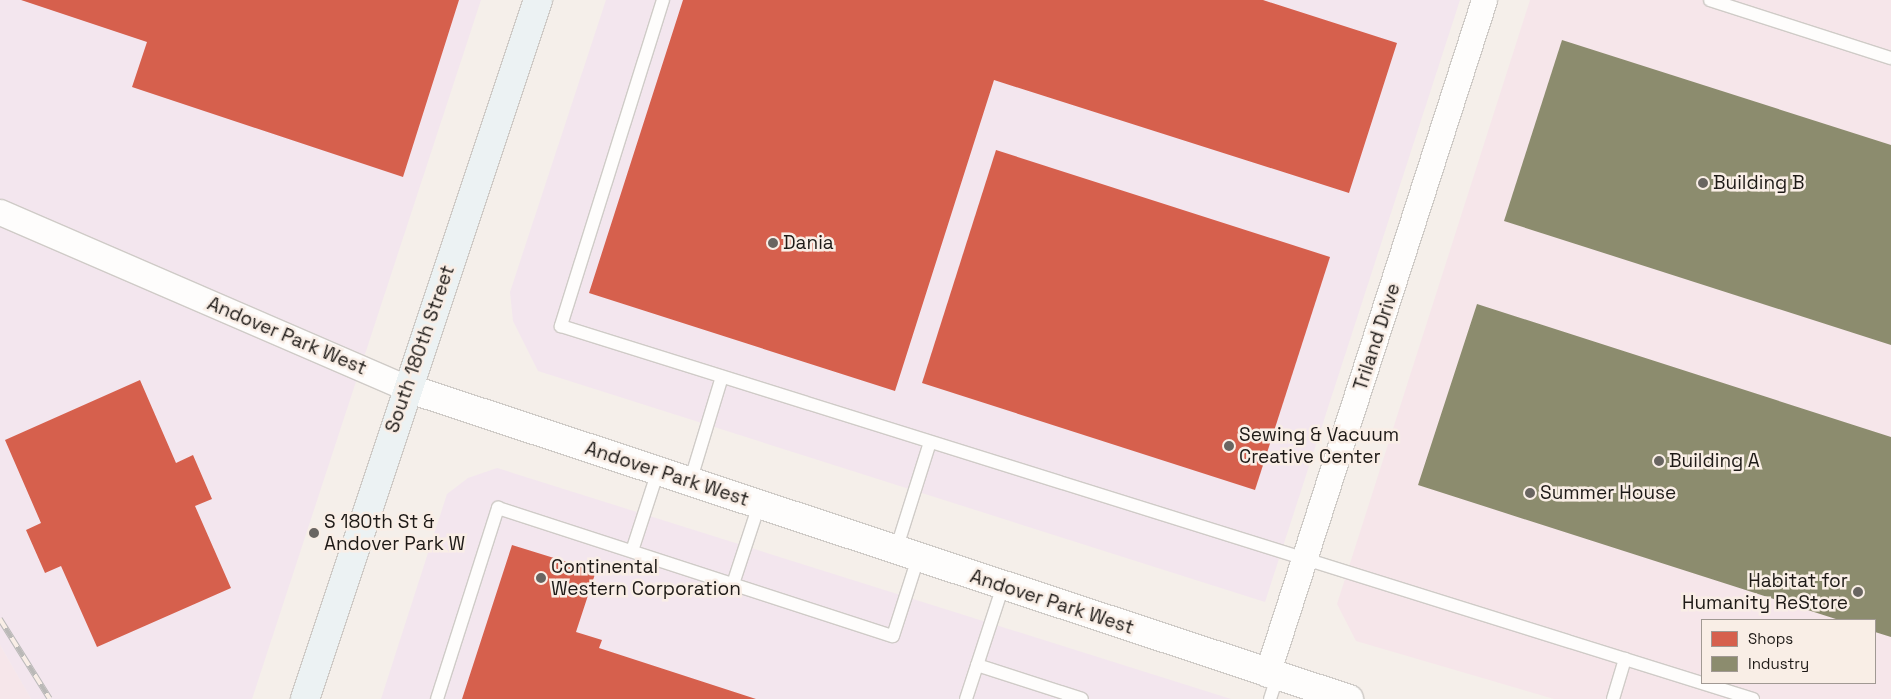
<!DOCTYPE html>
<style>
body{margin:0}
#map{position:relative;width:1891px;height:699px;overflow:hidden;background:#f5efea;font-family:"Space Grotesk",sans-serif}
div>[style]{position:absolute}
.commercial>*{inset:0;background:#f3e6ee}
.industrial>*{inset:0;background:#f6e6ea}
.shops>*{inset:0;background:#d6604d}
.industry>*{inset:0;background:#8c8c6e}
.roads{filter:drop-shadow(1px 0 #cfcbc7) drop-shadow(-1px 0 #cfcbc7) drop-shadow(0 1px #cfcbc7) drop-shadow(0 -1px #cfcbc7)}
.service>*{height:12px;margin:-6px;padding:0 6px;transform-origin:6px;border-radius:6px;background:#fefdfc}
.minor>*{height:25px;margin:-12.5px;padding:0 12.5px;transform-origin:12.5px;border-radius:12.5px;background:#fefdfc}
.tertiary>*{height:28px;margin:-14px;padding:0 14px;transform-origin:14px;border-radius:14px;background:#fefdfc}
.secondary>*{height:28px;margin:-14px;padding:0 14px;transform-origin:14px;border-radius:14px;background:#ecf2f3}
.rail>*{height:5.5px;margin-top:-2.75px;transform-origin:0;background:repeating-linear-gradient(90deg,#f9eee6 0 11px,#bab9b7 0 22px);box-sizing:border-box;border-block:1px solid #bab9b7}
.dots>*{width:14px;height:14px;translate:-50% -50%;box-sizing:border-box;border:2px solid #f9eee6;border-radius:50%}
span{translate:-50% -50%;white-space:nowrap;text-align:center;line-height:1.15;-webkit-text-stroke:5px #f9eee6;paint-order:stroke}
.poi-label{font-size:19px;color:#1e1a17}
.left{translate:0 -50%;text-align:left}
.right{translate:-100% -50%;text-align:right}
.street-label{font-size:19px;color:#1e1a17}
.legend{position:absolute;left:1701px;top:619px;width:175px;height:65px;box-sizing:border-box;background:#f9eee6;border:1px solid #a19993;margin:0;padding:6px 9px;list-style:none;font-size:15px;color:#1e1a17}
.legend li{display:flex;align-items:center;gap:10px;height:25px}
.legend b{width:25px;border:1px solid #a19993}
</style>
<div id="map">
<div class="commercial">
<div style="clip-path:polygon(0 0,481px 0,252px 699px,31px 699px,0 645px)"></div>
<div style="clip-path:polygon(606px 0,1460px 0,1265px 602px,538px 371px,513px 321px,510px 292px)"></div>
<div style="clip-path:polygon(497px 468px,1231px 699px,381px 699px,447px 494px,468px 478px)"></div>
</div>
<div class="industrial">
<div style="clip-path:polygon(evenodd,1530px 0,1891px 0,1891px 699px,1554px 699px,1356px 641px,1337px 604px,1530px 0,1702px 620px,1875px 620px,1875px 683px,1702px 683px,1702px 620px)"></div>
<div style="clip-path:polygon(0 645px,31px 699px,0 699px)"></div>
</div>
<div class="shops">
<div style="clip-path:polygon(21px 0,459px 0,403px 177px,132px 87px,147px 42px)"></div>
<div style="clip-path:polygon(683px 0,1263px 0,1397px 43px,1349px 193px,994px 80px,895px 391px,589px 293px)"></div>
<div style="clip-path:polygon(996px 150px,1330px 257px,1255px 490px,922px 383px)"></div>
<div style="clip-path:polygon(140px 380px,176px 463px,193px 455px,212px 499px,195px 506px,231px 588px,97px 647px,61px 566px,45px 573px,26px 530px,41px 523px,5px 440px)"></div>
<div style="clip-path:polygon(512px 545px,596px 571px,576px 632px,602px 640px,599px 648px,756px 699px,462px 699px)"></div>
</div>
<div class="industry">
<div style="clip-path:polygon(1562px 40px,1891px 145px,1891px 345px,1504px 221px)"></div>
<div style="clip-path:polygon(1477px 304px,1891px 437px,1891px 637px,1875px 632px,1875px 620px,1839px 620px,1418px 485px)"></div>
</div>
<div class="roads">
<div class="service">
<div style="left:663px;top:0;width:342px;rotate:107.4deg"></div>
<div style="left:561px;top:326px;width:1249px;rotate:17.38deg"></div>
<div style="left:1710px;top:0;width:190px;rotate:17.8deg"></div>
<div style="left:690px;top:482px;width:110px;rotate:-73.1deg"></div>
<div style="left:896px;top:550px;width:113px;rotate:-72.5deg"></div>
<div style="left:632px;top:551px;width:84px;rotate:-72deg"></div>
<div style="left:733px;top:584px;width:83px;rotate:-71.8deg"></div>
<div style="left:977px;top:665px;width:110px;rotate:17.9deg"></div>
<div style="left:437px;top:699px;width:201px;rotate:-72.3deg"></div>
<div style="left:498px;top:508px;width:415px;rotate:18deg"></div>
<div style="left:893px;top:636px;width:82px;rotate:-72.2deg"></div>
<div style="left:966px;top:699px;width:119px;rotate:-71.9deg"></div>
<div style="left:1270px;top:699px;width:23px;rotate:-72deg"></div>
<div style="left:1613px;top:699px;width:42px;rotate:-73.3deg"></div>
</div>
<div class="minor">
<div style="left:0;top:212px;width:443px;rotate:23.4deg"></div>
<div style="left:1267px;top:674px;width:708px;rotate:-72.15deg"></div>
</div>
<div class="tertiary">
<div style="left:407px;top:388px;width:992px;rotate:18.27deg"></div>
</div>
<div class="secondary">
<div style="left:305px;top:699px;width:737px;rotate:-71.57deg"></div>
</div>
</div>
<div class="rail">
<div style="left:0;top:619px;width:94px;rotate:58deg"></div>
</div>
<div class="dots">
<div style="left:1703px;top:183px;background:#696561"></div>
<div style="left:773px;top:243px;background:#696561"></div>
<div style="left:1229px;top:446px;background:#696561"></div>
<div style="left:1659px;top:461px;background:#696561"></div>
<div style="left:1530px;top:493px;background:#696561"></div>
<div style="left:314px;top:533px;background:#696561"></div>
<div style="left:541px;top:578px;background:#696561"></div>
<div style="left:1858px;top:592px;background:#696561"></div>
</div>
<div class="poi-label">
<span class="left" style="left:1713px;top:183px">Building B</span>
<span class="left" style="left:783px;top:243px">Dania</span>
<span class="left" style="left:1239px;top:446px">Sewing &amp; Vacuum<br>Creative Center</span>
<span class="left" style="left:1669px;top:461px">Building A</span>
<span class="left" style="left:1540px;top:493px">Summer House</span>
<span class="left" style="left:324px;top:533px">S 180th St &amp;<br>Andover Park W</span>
<span class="left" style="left:551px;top:578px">Continental<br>Western Corporation</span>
<span class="right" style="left:1848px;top:592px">Habitat for<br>Humanity ReStore</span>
</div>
<div class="street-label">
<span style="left:287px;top:336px;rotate:23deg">Andover Park West</span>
<span style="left:1377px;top:337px;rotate:-72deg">Triland Drive</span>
<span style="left:420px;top:349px;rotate:-71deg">South 180th Street</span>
<span style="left:667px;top:474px;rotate:18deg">Andover Park West</span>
<span style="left:1052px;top:602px;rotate:18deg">Andover Park West</span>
</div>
<ul class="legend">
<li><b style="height:14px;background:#d6604d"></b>Shops</li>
<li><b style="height:14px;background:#8c8c6e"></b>Industry</li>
</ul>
</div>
